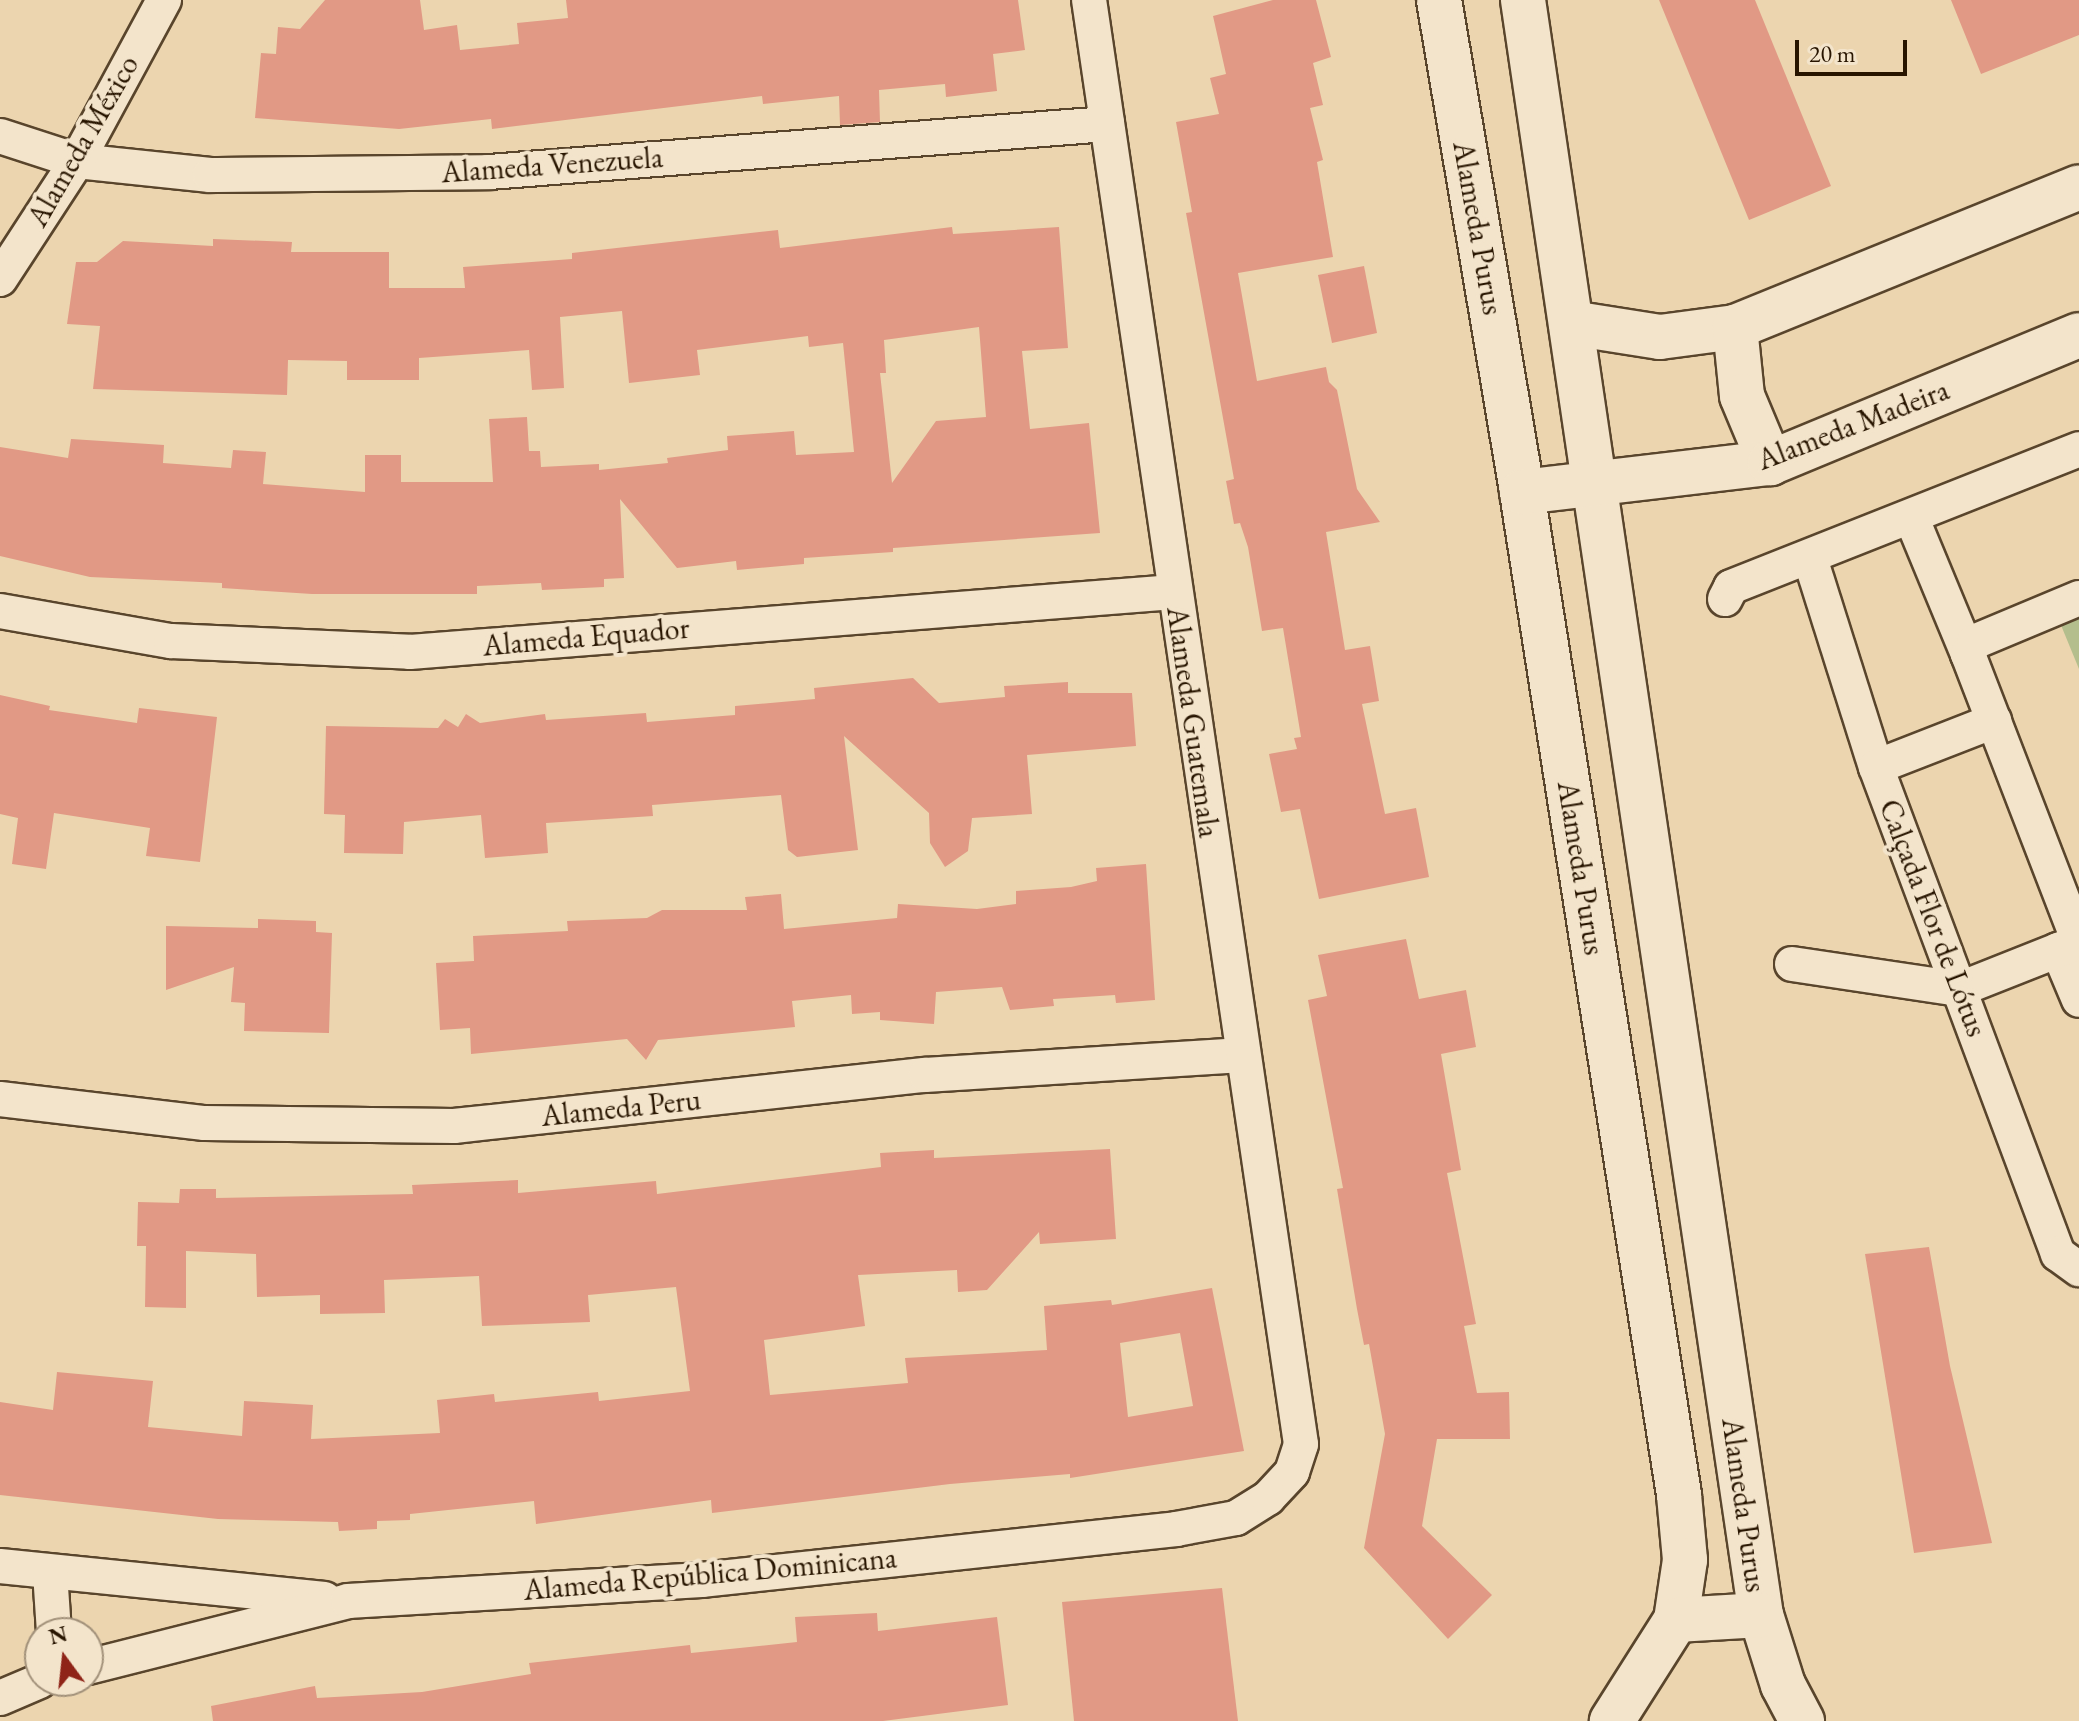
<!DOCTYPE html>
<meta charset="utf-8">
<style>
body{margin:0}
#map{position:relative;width:2079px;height:1721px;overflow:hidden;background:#ecd5af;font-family:"EB Garamond",serif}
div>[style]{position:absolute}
.green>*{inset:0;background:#b4be8d}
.building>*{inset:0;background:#e19985}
.roads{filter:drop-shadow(2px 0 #59452c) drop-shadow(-2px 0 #59452c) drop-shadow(0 2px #59452c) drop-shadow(0 -2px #59452c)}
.street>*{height:34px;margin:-17px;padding:0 17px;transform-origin:17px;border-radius:17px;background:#f3e4cb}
.secondary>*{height:44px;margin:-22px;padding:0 22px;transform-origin:22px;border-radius:22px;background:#f3e4cb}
span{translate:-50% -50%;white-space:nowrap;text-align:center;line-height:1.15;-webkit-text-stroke:8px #f3e4cb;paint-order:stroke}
.street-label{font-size:30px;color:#281500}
.north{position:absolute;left:24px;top:1617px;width:80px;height:80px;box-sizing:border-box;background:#f3e4cb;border:2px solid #a2917a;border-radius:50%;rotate:345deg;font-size:22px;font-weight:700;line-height:32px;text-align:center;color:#281500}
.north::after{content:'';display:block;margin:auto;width:28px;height:36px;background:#8f2418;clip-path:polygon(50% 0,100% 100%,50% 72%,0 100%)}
.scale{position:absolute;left:1795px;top:40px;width:112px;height:36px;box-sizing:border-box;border:4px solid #281500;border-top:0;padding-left:10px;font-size:24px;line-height:28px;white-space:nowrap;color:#281500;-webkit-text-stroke:6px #f3e4cb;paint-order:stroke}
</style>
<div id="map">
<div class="green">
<div style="clip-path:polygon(2079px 604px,2079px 669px,2056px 613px)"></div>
</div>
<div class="building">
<div style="clip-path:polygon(325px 0,420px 0,424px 30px,457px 25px,460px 50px,519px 44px,517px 23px,568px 18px,566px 0,1018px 0,1025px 50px,993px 54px,997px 91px,946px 97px,945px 84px,879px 90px,880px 122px,840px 125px,839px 96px,763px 104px,762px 96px,492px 129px,491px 119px,399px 129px,255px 118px,261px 53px,276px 54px,278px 27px,300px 29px)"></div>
<div style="clip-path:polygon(1273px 0,1316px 0,1331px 57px,1313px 63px,1323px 105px,1310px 108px,1323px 160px,1317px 162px,1333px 257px,1238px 273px,1257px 381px,1326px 367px,1329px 382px,1337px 390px,1357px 489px,1380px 522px,1326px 532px,1345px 650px,1370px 646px,1379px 701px,1362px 704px,1385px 814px,1416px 808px,1429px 877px,1319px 899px,1300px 809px,1281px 812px,1269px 754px,1297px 749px,1294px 738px,1301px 737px,1283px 628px,1262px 631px,1248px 547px,1240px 523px,1234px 524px,1226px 481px,1234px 479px,1186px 213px,1192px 212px,1176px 122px,1219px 114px,1210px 78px,1226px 74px,1213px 16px)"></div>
<div style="clip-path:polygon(1659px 0,1755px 0,1831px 186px,1749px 220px)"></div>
<div style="clip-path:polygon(1951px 0,2079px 0,2079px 35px,1981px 74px)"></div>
<div style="clip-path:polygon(evenodd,952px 227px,953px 234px,1059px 227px,1068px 348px,1022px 351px,1030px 429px,1089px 423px,1100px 533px,893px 548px,893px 552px,804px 558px,804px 564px,737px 570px,736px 561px,677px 568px,620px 499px,624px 578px,604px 579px,604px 587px,542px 590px,541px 583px,477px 586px,477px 594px,312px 594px,222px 588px,222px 583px,90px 577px,0 556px,0 447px,68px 458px,71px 439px,164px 445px,163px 463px,231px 468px,233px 450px,266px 452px,263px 484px,365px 492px,365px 455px,401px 455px,401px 482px,493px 482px,489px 419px,527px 417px,529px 451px,540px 451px,541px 467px,599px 464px,599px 470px,668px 463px,667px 458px,728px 450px,727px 436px,794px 431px,796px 455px,854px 452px,843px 343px,809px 347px,808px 336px,697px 350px,700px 375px,629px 383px,622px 311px,560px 317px,564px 388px,532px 390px,529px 350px,419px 358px,419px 380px,347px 380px,347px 361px,288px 360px,287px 395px,93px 389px,100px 326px,67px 324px,76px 262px,97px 262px,123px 241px,213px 246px,213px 239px,292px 242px,291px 252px,389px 252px,389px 288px,465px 288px,463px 267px,572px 259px,572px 253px,778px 230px,780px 248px,952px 227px,979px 327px,986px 417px,936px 421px,892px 483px,880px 373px,886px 373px,884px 340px,979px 327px)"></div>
<div style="clip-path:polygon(1364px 266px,1377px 333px,1332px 343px,1318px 275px)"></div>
<div style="clip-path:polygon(913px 678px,939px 703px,1005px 697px,1004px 686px,1068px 682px,1068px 693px,1132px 693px,1136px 746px,1027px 755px,1032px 814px,972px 818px,968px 851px,945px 867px,930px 843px,929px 813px,844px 736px,858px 850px,797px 857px,788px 850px,781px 795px,652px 805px,653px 816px,546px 823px,548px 853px,485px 858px,481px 815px,404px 822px,403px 854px,344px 853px,345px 815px,324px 814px,326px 726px,438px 728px,445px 719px,458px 727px,466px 714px,480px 723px,545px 714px,546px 720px,646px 713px,647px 722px,735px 715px,735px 706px,815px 699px,814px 688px)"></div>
<div style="clip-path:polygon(0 695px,50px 706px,49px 710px,137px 723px,139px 708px,217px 717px,200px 862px,146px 856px,150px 828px,54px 813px,46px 869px,12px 864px,18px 818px,0 814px)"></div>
<div style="clip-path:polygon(1146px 864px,1155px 1000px,1116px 1003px,1115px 995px,1053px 999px,1054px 1006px,1010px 1010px,1002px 987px,936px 992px,934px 1024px,880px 1020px,880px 1012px,852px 1014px,851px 995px,792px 1001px,795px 1027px,658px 1040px,646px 1060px,627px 1039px,471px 1054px,470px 1028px,440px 1030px,436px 963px,474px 961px,473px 936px,568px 931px,567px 921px,647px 918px,662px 910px,747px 910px,745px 897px,781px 894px,784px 929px,897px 918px,898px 904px,977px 909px,1016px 904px,1016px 891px,1071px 887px,1097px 881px,1096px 868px)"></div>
<div style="clip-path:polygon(258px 919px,316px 921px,316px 932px,332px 933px,329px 1033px,244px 1031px,245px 1003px,231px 1002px,234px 967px,166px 990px,166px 926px,258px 928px)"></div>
<div style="clip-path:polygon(1406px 939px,1419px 999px,1466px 990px,1476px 1047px,1441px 1054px,1461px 1170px,1447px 1173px,1476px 1324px,1464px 1326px,1477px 1393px,1509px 1392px,1510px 1439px,1437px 1439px,1422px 1526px,1492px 1595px,1448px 1639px,1364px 1548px,1385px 1434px,1369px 1344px,1364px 1345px,1357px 1309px,1337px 1189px,1343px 1188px,1308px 1000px,1327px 996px,1318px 955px)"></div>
<div style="clip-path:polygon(evenodd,1110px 1149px,1116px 1239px,1040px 1244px,1039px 1232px,987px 1290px,958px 1292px,957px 1270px,858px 1275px,865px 1326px,764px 1340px,770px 1395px,908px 1383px,905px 1358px,1047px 1350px,1044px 1306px,1111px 1300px,1112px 1305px,1212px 1288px,1244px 1451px,1070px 1478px,1070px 1474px,950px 1484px,712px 1513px,711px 1500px,536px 1524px,534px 1501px,410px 1514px,410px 1520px,377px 1521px,377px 1529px,339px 1531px,338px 1522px,218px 1519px,0 1495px,0 1402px,53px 1410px,57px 1372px,153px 1381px,148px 1427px,242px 1436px,244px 1401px,313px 1405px,311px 1439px,440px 1433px,437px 1400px,494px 1394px,495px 1402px,598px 1392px,599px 1401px,690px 1391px,676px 1287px,588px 1295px,590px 1322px,482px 1326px,479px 1276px,384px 1280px,385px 1313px,320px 1314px,320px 1295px,257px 1297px,256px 1254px,186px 1251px,186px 1308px,145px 1307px,146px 1246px,137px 1246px,138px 1202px,179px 1203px,180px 1189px,216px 1189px,216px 1198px,413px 1194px,412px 1185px,518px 1180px,518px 1193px,656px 1181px,657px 1194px,881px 1167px,880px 1153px,934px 1150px,934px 1158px,1110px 1149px,1180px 1333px,1193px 1406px,1128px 1417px,1120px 1343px,1180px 1333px)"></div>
<div style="clip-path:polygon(1929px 1247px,1950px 1366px,1992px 1543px,1914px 1553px,1865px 1254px)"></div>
<div style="clip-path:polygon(1222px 1588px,1238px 1721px,1074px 1721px,1062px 1602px)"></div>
<div style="clip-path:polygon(877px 1613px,878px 1631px,997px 1617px,1008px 1705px,883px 1721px,213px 1721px,211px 1706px,315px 1686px,317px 1698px,422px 1692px,531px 1674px,529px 1663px,690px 1645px,691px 1653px,797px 1642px,795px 1617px)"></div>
</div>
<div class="roads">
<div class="street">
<div style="left:0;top:136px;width:81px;rotate:18deg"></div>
<div style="left:77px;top:161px;width:134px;rotate:6deg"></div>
<div style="left:210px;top:175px;width:279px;rotate:-0.6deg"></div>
<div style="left:489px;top:172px;width:620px;rotate:-4.44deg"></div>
<div style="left:0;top:279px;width:141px;rotate:-56.9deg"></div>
<div style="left:77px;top:161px;width:183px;rotate:-61.6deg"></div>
<div style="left:1912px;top:519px;width:146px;rotate:67.5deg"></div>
<div style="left:1810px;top:558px;width:219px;rotate:72.5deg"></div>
<div style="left:1876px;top:767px;width:520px;rotate:69.51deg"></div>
<div style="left:2058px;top:1254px;width:26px;rotate:36deg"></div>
<div style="left:1725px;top:599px;width:13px;rotate:-63deg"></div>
<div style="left:1731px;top:587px;width:374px;rotate:-21.6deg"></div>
<div style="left:0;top:611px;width:174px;rotate:10deg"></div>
<div style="left:171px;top:641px;width:239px;rotate:2.6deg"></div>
<div style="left:410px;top:652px;width:766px;rotate:-4.49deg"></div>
<div style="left:1876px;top:767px;width:127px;rotate:-21.3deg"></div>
<div style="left:2079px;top:942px;width:309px;rotate:-111.1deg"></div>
<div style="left:1968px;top:654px;width:13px;rotate:-63deg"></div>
<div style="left:1974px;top:642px;width:114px;rotate:-22.7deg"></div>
<div style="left:2058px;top:950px;width:54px;rotate:67.2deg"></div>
<div style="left:1792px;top:964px;width:170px;rotate:8.5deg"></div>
<div style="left:1960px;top:989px;width:128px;rotate:-21.6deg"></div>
<div style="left:0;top:1099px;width:206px;rotate:6.7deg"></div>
<div style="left:205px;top:1123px;width:249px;rotate:0.7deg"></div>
<div style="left:454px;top:1126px;width:475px;rotate:-6.2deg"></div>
<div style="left:926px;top:1075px;width:316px;rotate:-3.6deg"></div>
<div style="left:0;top:1566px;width:326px;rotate:5.8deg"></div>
<div style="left:50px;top:1572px;width:61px;rotate:86.2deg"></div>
<div style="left:88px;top:1667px;width:268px;rotate:-14.2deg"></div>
<div style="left:348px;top:1601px;width:354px;rotate:-3.4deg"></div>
<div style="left:701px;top:1580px;width:478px;rotate:-6.1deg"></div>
<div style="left:1176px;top:1529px;width:61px;rotate:-10.4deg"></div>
<div style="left:1236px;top:1518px;width:38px;rotate:-32deg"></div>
<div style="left:1268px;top:1498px;width:35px;rotate:-47deg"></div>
<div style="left:1292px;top:1472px;width:29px;rotate:-72deg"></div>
<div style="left:1301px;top:1444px;width:1459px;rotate:-98.35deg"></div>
<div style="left:0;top:1698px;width:43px;rotate:-23deg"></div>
</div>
<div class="secondary">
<div style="left:1439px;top:0;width:499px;rotate:80.4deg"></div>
<div style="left:1522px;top:492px;width:1015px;rotate:81.1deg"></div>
<div style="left:1679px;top:1495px;width:65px;rotate:84.7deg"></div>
<div style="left:1685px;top:1560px;width:61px;rotate:98.5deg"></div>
<div style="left:1676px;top:1620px;width:120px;rotate:122.4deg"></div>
<div style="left:1523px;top:0;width:1632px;rotate:81.62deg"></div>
<div style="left:1761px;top:1615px;width:73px;rotate:72.6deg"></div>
<div style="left:1783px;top:1685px;width:41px;rotate:62.2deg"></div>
<div style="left:1571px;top:323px;width:90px;rotate:8.9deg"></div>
<div style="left:1660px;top:337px;width:76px;rotate:-7.6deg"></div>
<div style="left:1735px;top:327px;width:371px;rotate:-22.1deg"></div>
<div style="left:1735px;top:327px;width:69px;rotate:84.2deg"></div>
<div style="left:1742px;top:396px;width:73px;rotate:67.3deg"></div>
<div style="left:1522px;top:492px;width:250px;rotate:-6.7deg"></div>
<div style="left:1770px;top:463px;width:334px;rotate:-22.5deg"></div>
<div style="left:1676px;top:1620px;width:85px;rotate:-3.4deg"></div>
</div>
</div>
<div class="street-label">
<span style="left:83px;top:141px;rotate:-60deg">Alameda México</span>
<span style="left:552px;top:165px;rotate:-4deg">Alameda Venezuela</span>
<span style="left:1478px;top:228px;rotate:80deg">Alameda Purus</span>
<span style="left:1853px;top:425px;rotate:-21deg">Alameda Madeira</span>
<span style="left:586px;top:637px;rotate:-5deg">Alameda Equador</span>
<span style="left:1193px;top:722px;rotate:82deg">Alameda Guatemala</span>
<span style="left:1581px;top:868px;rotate:81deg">Alameda Purus</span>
<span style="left:1933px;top:918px;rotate:69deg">Calçada Flor de Lótus</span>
<span style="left:621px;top:1108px;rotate:-6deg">Alameda Peru</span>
<span style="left:1744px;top:1505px;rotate:82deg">Alameda Purus</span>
<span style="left:710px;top:1574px;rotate:-5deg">Alameda República Dominicana</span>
</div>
<div class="north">N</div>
<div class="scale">20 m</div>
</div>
